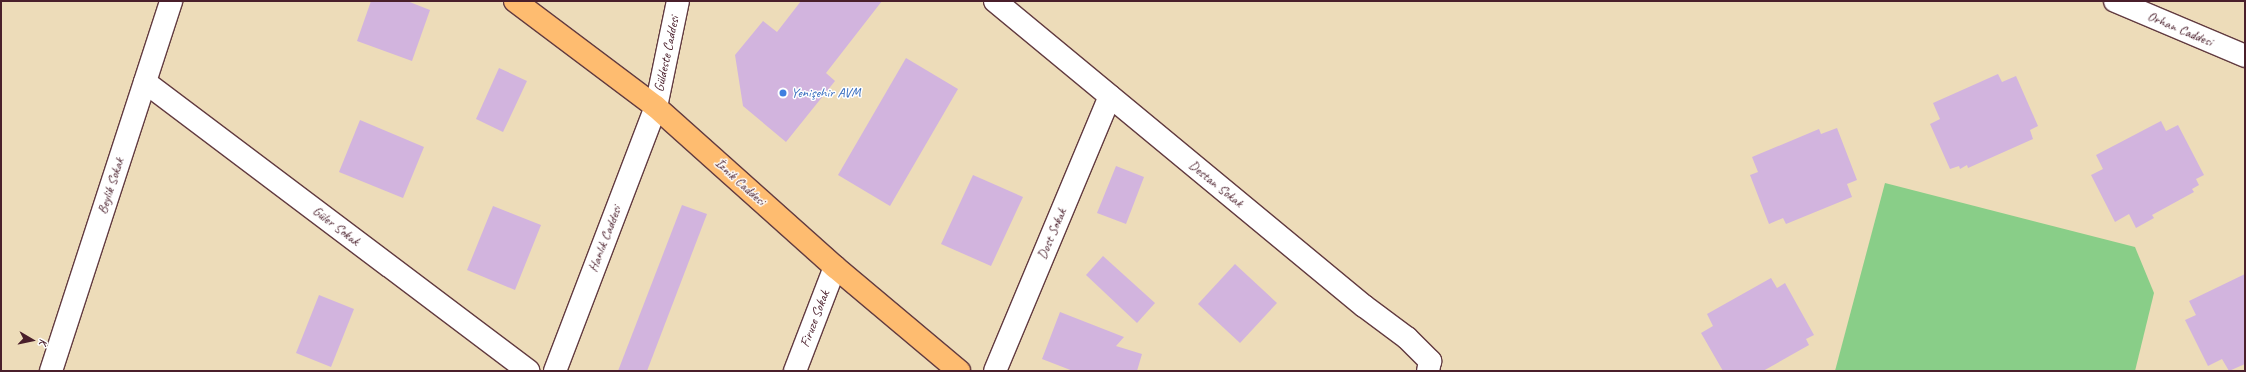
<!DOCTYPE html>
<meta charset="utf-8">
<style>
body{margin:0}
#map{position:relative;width:2246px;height:372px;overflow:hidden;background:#eddcb9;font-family:Caveat,sans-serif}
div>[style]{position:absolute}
.green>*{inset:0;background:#89ce88}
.building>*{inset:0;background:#d2b4de}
.roads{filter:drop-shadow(1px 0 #623b40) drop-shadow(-1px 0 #623b40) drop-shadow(0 1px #623b40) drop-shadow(0 -1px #623b40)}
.minor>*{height:22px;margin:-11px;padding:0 11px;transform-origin:11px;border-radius:11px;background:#fff}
.tertiary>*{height:22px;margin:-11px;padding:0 11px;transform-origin:11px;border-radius:11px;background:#fff}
.primary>*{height:22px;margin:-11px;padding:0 11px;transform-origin:11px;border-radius:11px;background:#febc70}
.dots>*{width:11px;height:11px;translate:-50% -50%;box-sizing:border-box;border:2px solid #fff;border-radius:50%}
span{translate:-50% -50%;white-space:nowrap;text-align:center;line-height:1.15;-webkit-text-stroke:3px #fff;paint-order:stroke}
.street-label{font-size:14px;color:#4a1f2b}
.shop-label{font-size:14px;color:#366cbe}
.left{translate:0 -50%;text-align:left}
.frame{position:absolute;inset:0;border:2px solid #4a1f2b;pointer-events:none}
.north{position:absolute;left:12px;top:320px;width:40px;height:40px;-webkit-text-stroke:3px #fff;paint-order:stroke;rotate:99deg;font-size:11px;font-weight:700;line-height:16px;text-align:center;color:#4a1f2b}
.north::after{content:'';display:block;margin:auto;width:14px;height:18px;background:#4a1f2b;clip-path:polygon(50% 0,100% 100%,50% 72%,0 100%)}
</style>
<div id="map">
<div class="green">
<div style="clip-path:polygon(1885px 183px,2135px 247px,2154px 293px,2135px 371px,1835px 371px)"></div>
</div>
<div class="building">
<div style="clip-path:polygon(371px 1px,407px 1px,430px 10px,412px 61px,357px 41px)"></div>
<div style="clip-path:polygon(801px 1px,882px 1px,826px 73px,835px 81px,786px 142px,743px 106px,735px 55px,763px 21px,777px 32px)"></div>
<div style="clip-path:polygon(906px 58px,958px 89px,890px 206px,838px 175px)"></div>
<div style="clip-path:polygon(499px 68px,527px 81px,503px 132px,476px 119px)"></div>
<div style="clip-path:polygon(1998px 74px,2002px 82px,2016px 76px,2038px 126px,2030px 130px,2033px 139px,1968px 168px,1967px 165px,1960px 169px,1959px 166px,1950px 169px,1930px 124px,1940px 119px,1933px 103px)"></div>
<div style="clip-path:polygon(360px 120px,424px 147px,403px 198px,339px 172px)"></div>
<div style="clip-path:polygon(2161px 121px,2166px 131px,2178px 125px,2204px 175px,2196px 179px,2199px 185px,2192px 189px,2194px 192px,2152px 215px,2154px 218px,2136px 228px,2129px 214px,2115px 222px,2091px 175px,2103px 169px,2096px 155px)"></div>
<div style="clip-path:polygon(1837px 128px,1857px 180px,1847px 184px,1852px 197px,1786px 224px,1783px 218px,1769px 224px,1750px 175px,1758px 172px,1752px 157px,1819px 129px,1821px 134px)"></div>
<div style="clip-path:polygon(1116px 166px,1144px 177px,1126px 224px,1097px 213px)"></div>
<div style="clip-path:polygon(973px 175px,1023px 197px,991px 266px,941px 244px)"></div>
<div style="clip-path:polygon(682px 205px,707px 214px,647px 371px,618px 371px)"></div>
<div style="clip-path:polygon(493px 206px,541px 225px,515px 290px,467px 270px)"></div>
<div style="clip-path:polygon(1103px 256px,1155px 303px,1137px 323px,1086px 275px)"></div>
<div style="clip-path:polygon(1235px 264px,1277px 303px,1240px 343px,1198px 304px)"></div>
<div style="clip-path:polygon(2245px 274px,2245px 364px,2229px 371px,2222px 359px,2208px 366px,2185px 320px,2196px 315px,2189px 301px)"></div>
<div style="clip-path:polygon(1771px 278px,1777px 288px,1785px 283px,1814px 335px,1806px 339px,1809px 345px,1763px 371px,1723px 371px,1701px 333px,1713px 326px,1707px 314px)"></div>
<div style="clip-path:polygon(319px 295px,354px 309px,331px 367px,296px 353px)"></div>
<div style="clip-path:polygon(1060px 312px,1124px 337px,1116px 346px,1142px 354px,1137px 371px,1073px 371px,1042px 359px)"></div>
</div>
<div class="roads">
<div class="minor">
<div style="left:995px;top:1px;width:479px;rotate:39.6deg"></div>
<div style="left:1364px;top:306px;width:54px;rotate:36.7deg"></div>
<div style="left:1407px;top:338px;width:33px;rotate:45deg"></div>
<div style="left:1430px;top:361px;width:10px;rotate:101deg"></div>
<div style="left:145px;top:82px;width:480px;rotate:37deg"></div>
<div style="left:51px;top:371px;width:389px;rotate:-72deg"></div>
<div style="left:795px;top:371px;width:111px;rotate:-69deg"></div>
<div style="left:995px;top:371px;width:298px;rotate:-67.3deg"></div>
</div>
<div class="tertiary">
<div style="left:2115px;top:1px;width:141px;rotate:22.9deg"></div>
<div style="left:555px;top:371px;width:283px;rotate:-69.1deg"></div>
<div style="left:656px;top:107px;width:108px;rotate:-78.3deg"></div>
</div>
<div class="primary">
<div style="left:515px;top:1px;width:176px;rotate:36.9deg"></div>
<div style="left:656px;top:107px;width:240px;rotate:41.8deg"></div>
<div style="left:835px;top:267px;width:162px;rotate:40deg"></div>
</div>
</div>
<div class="dots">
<div style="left:783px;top:93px;background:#3f7fe0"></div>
</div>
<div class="street-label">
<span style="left:2180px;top:29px;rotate:23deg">Orhan Caddesi</span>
<span style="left:667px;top:54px;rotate:-78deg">Güldeste Caddesi</span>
<span style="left:740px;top:182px;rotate:42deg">İznik Caddesi</span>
<span style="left:1216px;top:184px;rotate:39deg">Destan Sokak</span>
<span style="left:111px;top:186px;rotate:-72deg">Beylik Sokak</span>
<span style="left:336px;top:226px;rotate:37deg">Güler Sokak</span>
<span style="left:1052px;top:234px;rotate:-67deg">Dost Sokak</span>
<span style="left:605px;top:239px;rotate:-69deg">Hanlık Caddesi</span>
<span style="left:815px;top:319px;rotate:-69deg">Firuze Sokak</span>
</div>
<div class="shop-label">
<span class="left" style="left:791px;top:93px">Yenişehir AVM</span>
</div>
<div class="frame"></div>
<div class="north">K</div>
</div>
